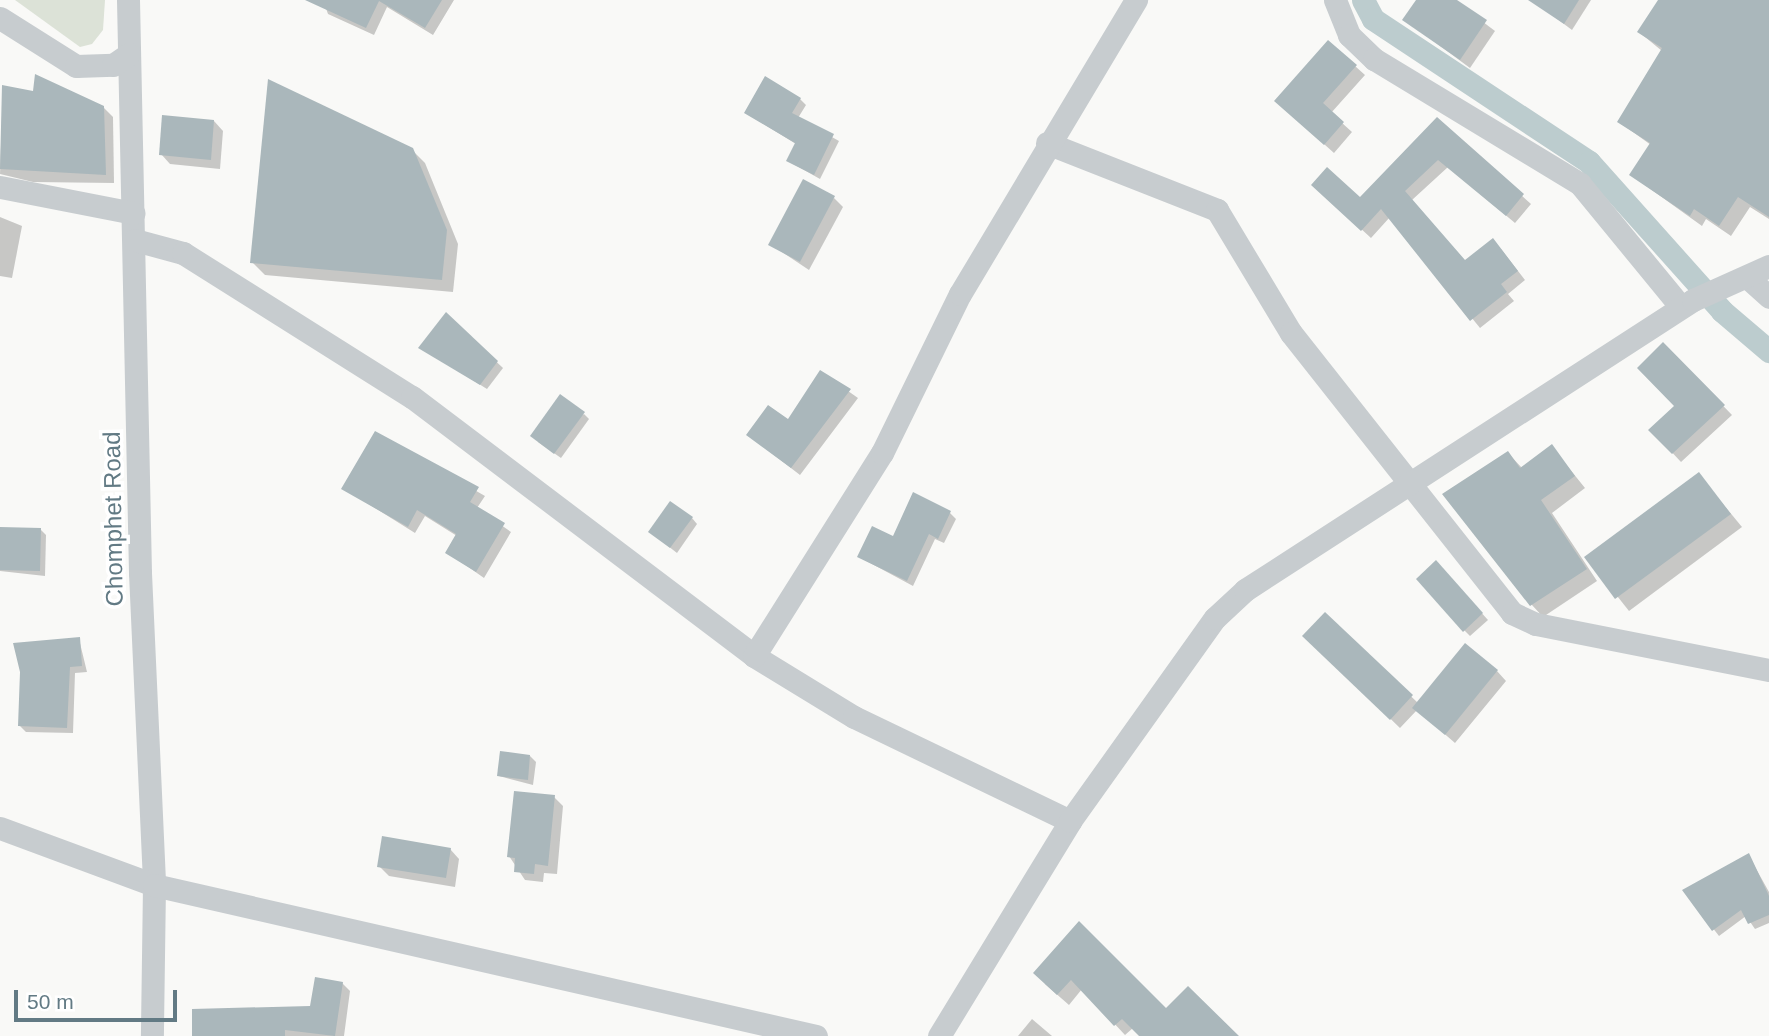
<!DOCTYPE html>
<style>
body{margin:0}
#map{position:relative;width:1769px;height:1036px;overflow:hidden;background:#f9f9f7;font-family:Arial,sans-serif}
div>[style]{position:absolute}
.green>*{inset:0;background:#dce2d7}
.shadow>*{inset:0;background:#0003}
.canal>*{height:23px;margin:-11.5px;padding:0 11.5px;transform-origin:11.5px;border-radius:11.5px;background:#bcccce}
.building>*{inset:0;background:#aab7bb}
.minor>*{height:23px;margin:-11.5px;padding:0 11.5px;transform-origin:11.5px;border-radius:11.5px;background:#c7cccf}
span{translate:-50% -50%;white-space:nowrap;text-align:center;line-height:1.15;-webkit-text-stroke:7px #fff;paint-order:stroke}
.street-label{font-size:24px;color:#627a84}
.scale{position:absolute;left:14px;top:990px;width:163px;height:32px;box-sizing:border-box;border:4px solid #627a84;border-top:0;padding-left:9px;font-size:21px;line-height:24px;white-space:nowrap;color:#627a84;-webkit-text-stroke:5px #fff;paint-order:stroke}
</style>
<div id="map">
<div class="green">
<div style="clip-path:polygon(15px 0,105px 0,103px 30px,92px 44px,80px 47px)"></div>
</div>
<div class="shadow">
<div style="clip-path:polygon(323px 0,454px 0,433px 35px,387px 7px,374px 35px,328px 14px)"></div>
<div style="clip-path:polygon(1418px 0,1454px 0,1495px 31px,1470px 68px,1405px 20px)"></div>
<div style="clip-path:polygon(1550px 0,1591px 0,1572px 30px,1544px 9px)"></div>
<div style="clip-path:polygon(1660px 0,1769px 0,1769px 219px,1750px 207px,1731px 236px,1706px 219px,1702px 226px,1631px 175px,1651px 145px,1619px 122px,1662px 51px,1639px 32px)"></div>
<div style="clip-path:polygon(1355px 66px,1365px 75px,1331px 113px,1352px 132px,1334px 153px,1286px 110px)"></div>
<div style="clip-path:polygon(3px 87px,103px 107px,113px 117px,114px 183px,33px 182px,0 174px)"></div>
<div style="clip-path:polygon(800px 99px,806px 105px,798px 118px,839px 141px,820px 179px,788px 161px,796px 144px,746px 113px)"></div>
<div style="clip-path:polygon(1437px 119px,1531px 204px,1515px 223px,1448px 167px,1412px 200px,1465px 262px,1501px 249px,1525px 280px,1508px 294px,1514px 301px,1480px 328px,1390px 217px,1371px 238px,1322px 193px,1360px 200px)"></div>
<div style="clip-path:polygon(214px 121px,223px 131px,220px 169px,170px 164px,161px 154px)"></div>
<div style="clip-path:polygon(412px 150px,425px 163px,458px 244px,453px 292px,265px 275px,252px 262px)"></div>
<div style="clip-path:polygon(834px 198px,843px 207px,809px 270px,770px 244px)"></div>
<div style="clip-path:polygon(0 217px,22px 226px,12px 278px,0 276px)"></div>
<div style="clip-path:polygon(446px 314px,503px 368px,487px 389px,421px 348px)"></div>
<div style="clip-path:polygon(1663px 344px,1732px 415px,1681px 462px,1651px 430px,1676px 406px)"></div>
<div style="clip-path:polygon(821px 372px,858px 398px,800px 475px,748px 435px,788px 422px)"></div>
<div style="clip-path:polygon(584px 414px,589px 419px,561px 458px,538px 442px)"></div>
<div style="clip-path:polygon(375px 433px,485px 496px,477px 508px,511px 532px,484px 578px,447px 552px,457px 536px,425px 516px,415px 533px,343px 488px)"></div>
<div style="clip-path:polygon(1552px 447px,1585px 488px,1552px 513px,1597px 581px,1543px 617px,1532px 605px,1508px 453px,1522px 468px)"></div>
<div style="clip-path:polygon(1699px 475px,1742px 527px,1629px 611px,1587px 558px)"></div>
<div style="clip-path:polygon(950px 513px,956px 519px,944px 543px,935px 539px,913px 586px,859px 557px)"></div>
<div style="clip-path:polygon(692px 518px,697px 524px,677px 553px,650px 532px)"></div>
<div style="clip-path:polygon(0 529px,40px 529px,46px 535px,45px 576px,0 571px)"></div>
<div style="clip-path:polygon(1442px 569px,1488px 620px,1470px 636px,1464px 630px)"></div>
<div style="clip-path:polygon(1325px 614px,1418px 703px,1497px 671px,1506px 681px,1455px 743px,1417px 710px,1400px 728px,1305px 636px)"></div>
<div style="clip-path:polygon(79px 639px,87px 672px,75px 673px,73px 733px,26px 732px,20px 726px)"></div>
<div style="clip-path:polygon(530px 756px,536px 762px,533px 785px,499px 776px)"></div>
<div style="clip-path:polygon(554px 797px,563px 806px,557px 874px,544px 873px,543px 882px,525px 880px,509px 856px)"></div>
<div style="clip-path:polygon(450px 849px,459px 859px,455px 887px,389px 876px,379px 866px)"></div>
<div style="clip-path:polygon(1749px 856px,1769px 892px,1769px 923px,1755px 929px,1746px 916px,1719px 936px,1684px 891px)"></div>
<div style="clip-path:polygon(1079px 923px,1166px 1011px,1237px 1036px,1141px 1036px,1133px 1028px,1125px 1035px,1082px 989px,1069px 1005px,1045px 984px)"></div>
<div style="clip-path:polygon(342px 983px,350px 991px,344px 1036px,194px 1036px,312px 1007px)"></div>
<div style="clip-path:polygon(1032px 1019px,1052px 1036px,1018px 1036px)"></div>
</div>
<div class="canal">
<div style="left:1363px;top:0;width:21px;rotate:62deg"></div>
<div style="left:1373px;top:19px;width:259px;rotate:33.5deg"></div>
<div style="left:1589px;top:162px;width:200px;rotate:48.2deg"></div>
<div style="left:1722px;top:311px;width:62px;rotate:40.4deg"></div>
</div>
<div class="building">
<div style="clip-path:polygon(305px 0,442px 0,425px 28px,379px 1px,366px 28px)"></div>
<div style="clip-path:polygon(1416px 0,1457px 0,1487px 20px,1460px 60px,1402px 20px)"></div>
<div style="clip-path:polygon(1528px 0,1579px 0,1564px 24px)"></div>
<div style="clip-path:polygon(1658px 0,1769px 0,1769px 217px,1738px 197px,1719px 226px,1694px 209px,1690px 216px,1629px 175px,1650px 143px,1617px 122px,1662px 48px,1637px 32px)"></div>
<div style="clip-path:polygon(1328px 40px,1357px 65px,1323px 103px,1344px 122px,1324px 145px,1274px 101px)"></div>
<div style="clip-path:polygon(35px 74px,104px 106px,106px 175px,0 169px,2px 85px,33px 91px)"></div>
<div style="clip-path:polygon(765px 76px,801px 98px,792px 113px,834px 134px,814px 175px,786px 161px,795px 143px,744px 113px)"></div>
<div style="clip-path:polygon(268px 79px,413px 148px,447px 230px,442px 280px,250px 263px)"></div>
<div style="clip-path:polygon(162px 115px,214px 120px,211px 160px,159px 155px)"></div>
<div style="clip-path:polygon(1437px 117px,1524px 194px,1506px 216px,1438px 160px,1405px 191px,1465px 260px,1493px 238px,1518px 271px,1501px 284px,1507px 292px,1470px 321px,1381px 209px,1361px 231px,1311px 185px,1327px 167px,1360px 197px)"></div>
<div style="clip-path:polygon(803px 179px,835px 196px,800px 262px,768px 245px)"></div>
<div style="clip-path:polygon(446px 312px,498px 361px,480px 385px,418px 348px)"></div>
<div style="clip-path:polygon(1663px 342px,1725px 405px,1672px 454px,1648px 430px,1674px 406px,1637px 368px)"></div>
<div style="clip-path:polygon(820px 370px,851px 389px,791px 468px,746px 435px,768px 405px,788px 419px)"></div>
<div style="clip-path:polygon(560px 394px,585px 412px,554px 454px,530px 436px)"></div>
<div style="clip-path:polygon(375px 431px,479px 487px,470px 502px,505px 523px,476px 572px,445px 553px,456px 534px,417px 510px,408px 527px,341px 489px)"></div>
<div style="clip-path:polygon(1552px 444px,1575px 476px,1541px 500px,1587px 569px,1530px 606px,1442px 494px,1508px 451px,1520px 468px)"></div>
<div style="clip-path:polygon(1699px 472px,1731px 514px,1615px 599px,1584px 557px)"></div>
<div style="clip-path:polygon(913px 492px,951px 511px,938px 539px,929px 534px,907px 581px,857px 557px,872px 526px,893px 536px)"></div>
<div style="clip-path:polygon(670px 501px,693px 517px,670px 548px,648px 532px)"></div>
<div style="clip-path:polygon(0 527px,41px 528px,40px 571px,0 570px)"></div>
<div style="clip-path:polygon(1436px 560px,1483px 613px,1463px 632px,1416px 579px)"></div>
<div style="clip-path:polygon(1325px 612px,1413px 695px,1390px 720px,1302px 636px)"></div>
<div style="clip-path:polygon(80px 637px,82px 666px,70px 667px,67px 728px,18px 726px,20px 672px,13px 643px)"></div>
<div style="clip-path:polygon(1465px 643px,1498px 670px,1445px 735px,1412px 708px)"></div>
<div style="clip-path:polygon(500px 751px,530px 755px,528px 780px,497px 776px)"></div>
<div style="clip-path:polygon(514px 791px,555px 795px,548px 866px,535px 864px,534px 874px,514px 872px,515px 858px,507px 857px)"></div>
<div style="clip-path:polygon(382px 836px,451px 848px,446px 878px,377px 867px)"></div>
<div style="clip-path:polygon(1749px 853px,1769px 896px,1769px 915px,1748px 924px,1741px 910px,1712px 931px,1682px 890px)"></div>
<div style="clip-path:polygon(1079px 921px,1166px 1008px,1188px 986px,1239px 1036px,1139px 1036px,1122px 1019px,1114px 1026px,1071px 980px,1057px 995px,1033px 973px)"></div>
<div style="clip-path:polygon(315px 977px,343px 982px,335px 1036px,285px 1030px,285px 1036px,192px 1036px,192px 1009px,310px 1006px)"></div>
</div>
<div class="minor">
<div style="left:128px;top:0;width:573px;rotate:88.8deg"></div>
<div style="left:140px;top:573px;width:312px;rotate:87.4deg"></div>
<div style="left:154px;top:885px;width:151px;rotate:90.8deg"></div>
<div style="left:1335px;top:0;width:38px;rotate:68deg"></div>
<div style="left:1349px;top:35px;width:35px;rotate:44deg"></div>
<div style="left:1374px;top:59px;width:241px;rotate:31.2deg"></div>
<div style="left:1580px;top:184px;width:159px;rotate:50.6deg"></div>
<div style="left:0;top:18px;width:90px;rotate:32.3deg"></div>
<div style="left:76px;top:66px;width:37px;rotate:-2deg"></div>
<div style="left:113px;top:65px;width:19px;rotate:-35deg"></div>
<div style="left:1047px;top:143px;width:183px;rotate:21.5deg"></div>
<div style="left:1217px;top:210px;width:144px;rotate:59deg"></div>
<div style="left:1291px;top:333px;width:357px;rotate:51.7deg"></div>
<div style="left:1512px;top:613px;width:26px;rotate:25deg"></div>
<div style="left:1536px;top:624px;width:237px;rotate:11.2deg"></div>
<div style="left:0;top:187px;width:136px;rotate:11deg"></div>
<div style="left:135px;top:240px;width:50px;rotate:15.2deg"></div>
<div style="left:183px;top:253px;width:271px;rotate:32.2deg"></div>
<div style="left:412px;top:397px;width:429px;rotate:37.1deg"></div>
<div style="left:754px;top:656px;width:117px;rotate:31.4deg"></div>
<div style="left:854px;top:717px;width:240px;rotate:25.7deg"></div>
<div style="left:1747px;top:277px;width:30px;rotate:42deg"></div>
<div style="left:754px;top:656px;width:240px;rotate:-57.8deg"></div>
<div style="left:882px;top:453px;width:177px;rotate:-63.9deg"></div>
<div style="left:960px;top:294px;width:343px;rotate:-59.1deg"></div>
<div style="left:0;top:828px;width:164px;rotate:20.3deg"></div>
<div style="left:154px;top:885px;width:679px;rotate:12.85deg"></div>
<div style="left:939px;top:1036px;width:252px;rotate:-58.6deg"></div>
<div style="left:1070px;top:821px;width:249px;rotate:-54.5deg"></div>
<div style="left:1215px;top:618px;width:41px;rotate:-43deg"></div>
<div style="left:1245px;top:590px;width:534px;rotate:-32.92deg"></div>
<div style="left:1693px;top:300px;width:83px;rotate:-24.1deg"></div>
</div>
<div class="street-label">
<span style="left:113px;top:519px;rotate:-91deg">Chomphet Road</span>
</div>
<div class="scale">50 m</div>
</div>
